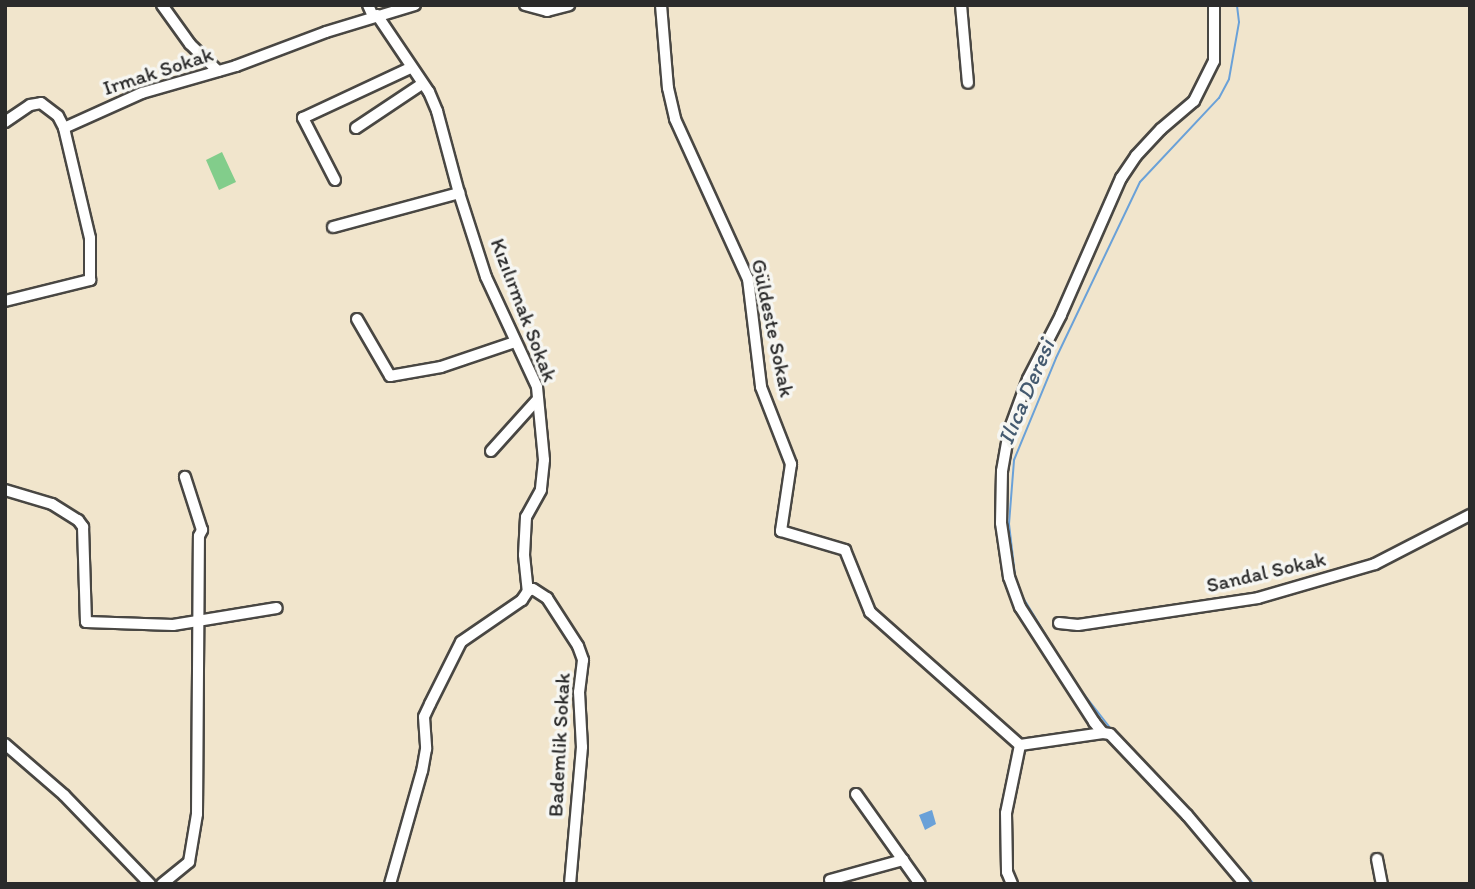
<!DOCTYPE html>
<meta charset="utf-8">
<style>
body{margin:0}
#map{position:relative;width:1475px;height:889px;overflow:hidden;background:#f1e5cc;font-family:Itim,sans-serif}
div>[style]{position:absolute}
.green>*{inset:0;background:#82cd8b}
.water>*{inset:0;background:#6aa1d8}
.stream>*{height:2px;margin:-1px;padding:0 1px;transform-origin:1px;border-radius:1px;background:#6aa1d8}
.roads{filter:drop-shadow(2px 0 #494743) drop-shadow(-2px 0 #494743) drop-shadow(0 2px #494743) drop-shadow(0 -2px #494743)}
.minor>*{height:10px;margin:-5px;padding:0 5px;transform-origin:5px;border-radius:5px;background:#fff}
span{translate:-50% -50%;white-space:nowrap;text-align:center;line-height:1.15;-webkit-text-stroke:7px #f6f6f2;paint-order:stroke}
.street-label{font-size:21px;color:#2b2b2b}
.water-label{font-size:23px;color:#445a70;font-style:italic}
.frame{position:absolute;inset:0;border:7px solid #2b2b2b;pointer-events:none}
</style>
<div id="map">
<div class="green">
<div style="clip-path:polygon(222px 152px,236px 182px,219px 190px,206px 160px)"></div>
</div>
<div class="water">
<div style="clip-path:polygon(932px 810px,936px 824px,925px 830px,919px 815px)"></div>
</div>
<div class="stream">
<div style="left:1111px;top:729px;width:58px;rotate:-128deg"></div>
<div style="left:1075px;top:683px;width:105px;rotate:-121.4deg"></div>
<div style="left:1020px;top:593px;width:19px;rotate:-106deg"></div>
<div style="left:1015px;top:575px;width:51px;rotate:-96.7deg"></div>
<div style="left:1009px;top:524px;width:64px;rotate:-85.5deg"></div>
<div style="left:1014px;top:460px;width:110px;rotate:-67.6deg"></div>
<div style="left:1056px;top:358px;width:195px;rotate:-64.5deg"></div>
<div style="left:1140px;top:182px;width:115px;rotate:-46.8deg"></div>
<div style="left:1219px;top:98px;width:21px;rotate:-62deg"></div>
<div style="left:1229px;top:79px;width:58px;rotate:-80deg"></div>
<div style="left:1239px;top:22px;width:17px;rotate:-97deg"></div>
<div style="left:1194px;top:817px;width:90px;rotate:48.2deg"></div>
</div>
<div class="roads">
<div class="minor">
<div style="left:162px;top:5px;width:48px;rotate:54.3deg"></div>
<div style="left:190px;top:44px;width:39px;rotate:44deg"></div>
<div style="left:368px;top:5px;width:12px;rotate:66deg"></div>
<div style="left:525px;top:5px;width:23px;rotate:15deg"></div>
<div style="left:547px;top:11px;width:23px;rotate:-15deg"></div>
<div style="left:661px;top:5px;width:83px;rotate:85.2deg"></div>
<div style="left:668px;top:88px;width:32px;rotate:77deg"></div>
<div style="left:675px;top:119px;width:176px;rotate:65.5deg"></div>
<div style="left:748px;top:279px;width:109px;rotate:83.1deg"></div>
<div style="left:761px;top:387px;width:83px;rotate:68.7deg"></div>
<div style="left:791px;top:464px;width:68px;rotate:98.5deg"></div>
<div style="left:781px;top:531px;width:67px;rotate:16.5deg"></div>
<div style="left:845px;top:550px;width:67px;rotate:68deg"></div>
<div style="left:870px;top:612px;width:200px;rotate:41.6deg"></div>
<div style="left:1020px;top:745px;width:69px;rotate:101.6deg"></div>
<div style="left:1006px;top:813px;width:59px;rotate:89deg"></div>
<div style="left:1007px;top:872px;width:13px;rotate:67deg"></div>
<div style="left:961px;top:5px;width:78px;rotate:84.9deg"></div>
<div style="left:1214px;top:5px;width:56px;rotate:90deg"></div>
<div style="left:1214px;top:61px;width:45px;rotate:116.6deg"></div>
<div style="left:1194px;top:101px;width:43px;rotate:139.7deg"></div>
<div style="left:1161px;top:129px;width:37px;rotate:133deg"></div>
<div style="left:1136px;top:156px;width:27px;rotate:124deg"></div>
<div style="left:1121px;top:178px;width:150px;rotate:113.7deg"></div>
<div style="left:1061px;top:315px;width:72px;rotate:117.3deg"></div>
<div style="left:1028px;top:379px;width:55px;rotate:110.1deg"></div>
<div style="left:1009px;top:431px;width:41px;rotate:99.9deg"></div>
<div style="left:1002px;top:471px;width:52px;rotate:91.1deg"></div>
<div style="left:1001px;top:523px;width:55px;rotate:81.6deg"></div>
<div style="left:1009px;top:577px;width:32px;rotate:70deg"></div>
<div style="left:1020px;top:607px;width:137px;rotate:57.2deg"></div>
<div style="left:1094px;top:722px;width:14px;rotate:51deg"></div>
<div style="left:1103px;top:733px;width:7px;rotate:8deg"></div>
<div style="left:1110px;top:734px;width:112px;rotate:46.5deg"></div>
<div style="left:1187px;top:815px;width:90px;rotate:50deg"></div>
<div style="left:377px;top:15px;width:93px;rotate:56deg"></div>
<div style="left:429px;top:92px;width:21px;rotate:67deg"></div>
<div style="left:437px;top:111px;width:85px;rotate:75deg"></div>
<div style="left:459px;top:193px;width:88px;rotate:72.2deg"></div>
<div style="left:486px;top:277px;width:121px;rotate:65.1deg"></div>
<div style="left:537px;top:387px;width:73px;rotate:84.5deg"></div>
<div style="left:544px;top:460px;width:30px;rotate:96deg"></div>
<div style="left:541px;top:490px;width:31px;rotate:119deg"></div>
<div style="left:526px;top:517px;width:38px;rotate:93deg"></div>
<div style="left:524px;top:555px;width:36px;rotate:84deg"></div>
<div style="left:528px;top:591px;width:11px;rotate:124deg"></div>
<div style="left:522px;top:600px;width:74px;rotate:145.5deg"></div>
<div style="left:461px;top:642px;width:69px;rotate:116.6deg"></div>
<div style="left:430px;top:704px;width:14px;rotate:115deg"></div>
<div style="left:424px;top:717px;width:32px;rotate:86deg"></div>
<div style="left:426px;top:749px;width:22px;rotate:100deg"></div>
<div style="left:422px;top:771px;width:117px;rotate:105.8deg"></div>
<div style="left:5px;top:122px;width:30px;rotate:-34deg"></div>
<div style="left:30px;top:105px;width:11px;rotate:-10deg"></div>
<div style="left:41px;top:103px;width:21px;rotate:37deg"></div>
<div style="left:58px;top:116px;width:13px;rotate:63deg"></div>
<div style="left:356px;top:128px;width:79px;rotate:-33.7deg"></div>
<div style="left:335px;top:180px;width:70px;rotate:-117.3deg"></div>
<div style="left:303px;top:118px;width:118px;rotate:-25deg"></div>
<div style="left:333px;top:227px;width:131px;rotate:-15.1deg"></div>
<div style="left:5px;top:301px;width:88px;rotate:-13.9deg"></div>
<div style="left:90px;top:280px;width:42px;rotate:-90deg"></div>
<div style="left:90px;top:238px;width:113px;rotate:-103.3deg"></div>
<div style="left:64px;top:128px;width:85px;rotate:-24.2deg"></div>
<div style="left:142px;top:93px;width:98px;rotate:-16deg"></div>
<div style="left:236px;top:66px;width:96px;rotate:-20.7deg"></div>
<div style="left:326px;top:32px;width:93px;rotate:-16.9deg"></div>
<div style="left:357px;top:319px;width:66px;rotate:59.9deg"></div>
<div style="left:390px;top:376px;width:52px;rotate:-10deg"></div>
<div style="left:441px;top:367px;width:78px;rotate:-18.7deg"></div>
<div style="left:491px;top:451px;width:69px;rotate:-48deg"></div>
<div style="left:5px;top:490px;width:49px;rotate:16.6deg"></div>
<div style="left:52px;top:504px;width:31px;rotate:32deg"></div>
<div style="left:78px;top:520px;width:9px;rotate:54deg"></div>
<div style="left:83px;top:527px;width:95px;rotate:88.2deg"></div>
<div style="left:86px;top:622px;width:87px;rotate:2deg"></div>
<div style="left:173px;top:625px;width:105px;rotate:-9.3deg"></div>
<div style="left:528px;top:591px;width:5px;rotate:-22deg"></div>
<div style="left:533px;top:589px;width:17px;rotate:33deg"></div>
<div style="left:547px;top:598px;width:57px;rotate:57.1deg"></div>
<div style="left:578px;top:646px;width:15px;rotate:70deg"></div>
<div style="left:583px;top:660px;width:32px;rotate:97deg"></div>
<div style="left:579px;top:692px;width:55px;rotate:86.9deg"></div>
<div style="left:582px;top:747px;width:138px;rotate:95deg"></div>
<div style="left:1059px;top:623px;width:19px;rotate:6deg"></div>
<div style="left:1078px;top:625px;width:182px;rotate:-8.5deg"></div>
<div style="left:1258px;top:598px;width:122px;rotate:-16.2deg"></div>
<div style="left:1375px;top:564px;width:107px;rotate:-27.3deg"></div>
<div style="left:5px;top:744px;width:78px;rotate:40.8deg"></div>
<div style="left:64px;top:795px;width:124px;rotate:46deg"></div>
<div style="left:1020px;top:745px;width:84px;rotate:-8.2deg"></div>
<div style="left:856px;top:794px;width:110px;rotate:54.6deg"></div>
<div style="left:1377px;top:859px;width:25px;rotate:79deg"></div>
<div style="left:830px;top:880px;width:76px;rotate:-15.3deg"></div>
<div style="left:162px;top:884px;width:35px;rotate:-39deg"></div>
<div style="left:189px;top:862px;width:49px;rotate:-80.5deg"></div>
<div style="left:197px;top:814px;width:278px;rotate:-89.6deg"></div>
<div style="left:199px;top:536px;width:7px;rotate:-63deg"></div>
<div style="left:202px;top:530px;width:56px;rotate:-107.8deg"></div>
</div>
</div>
<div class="street-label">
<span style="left:158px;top:71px;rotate:-18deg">Irmak Sokak</span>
<span style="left:524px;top:310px;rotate:69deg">Kızılırmak Sokak</span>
<span style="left:773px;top:328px;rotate:78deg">Güldeste Sokak</span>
<span style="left:1266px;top:572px;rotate:-13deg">Sandal Sokak</span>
<span style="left:559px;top:745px;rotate:-87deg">Bademlik Sokak</span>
</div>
<div class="water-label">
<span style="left:1026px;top:392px;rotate:-67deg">Ilıca Deresi</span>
</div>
<div class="frame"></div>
</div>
